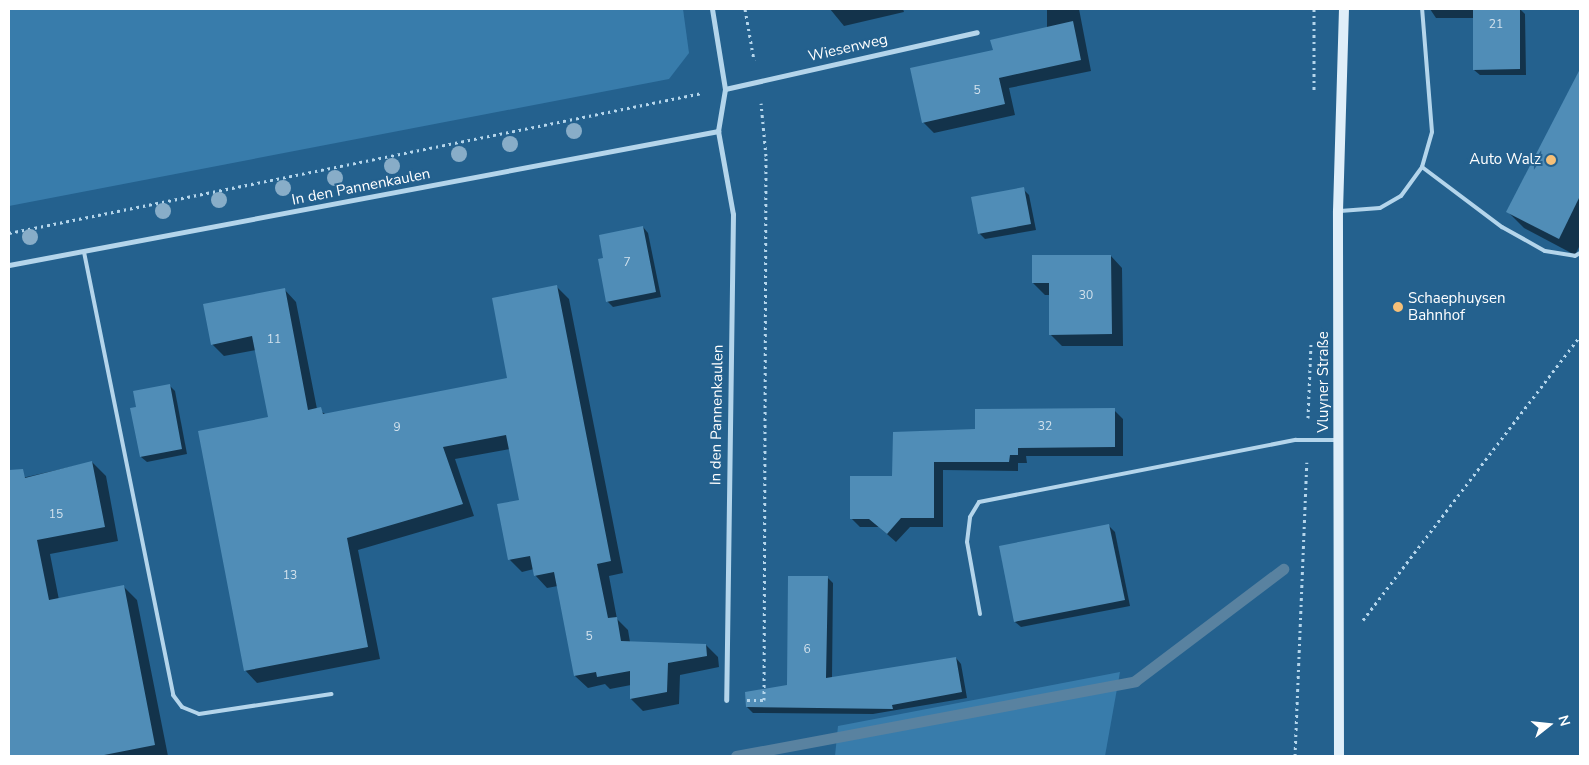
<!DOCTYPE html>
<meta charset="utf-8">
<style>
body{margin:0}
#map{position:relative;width:1589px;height:765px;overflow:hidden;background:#24618e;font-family:"Nunito Sans",sans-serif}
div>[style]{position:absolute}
.green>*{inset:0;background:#387cab}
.shadow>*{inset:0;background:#0007}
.stream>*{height:11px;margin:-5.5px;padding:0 5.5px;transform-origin:5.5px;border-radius:5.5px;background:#5982a0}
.building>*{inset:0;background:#508db7}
.path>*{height:3px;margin-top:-1.5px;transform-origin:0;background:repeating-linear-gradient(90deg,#b4d5eb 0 2.5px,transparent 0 6.5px)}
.service>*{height:4px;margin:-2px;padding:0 2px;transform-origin:2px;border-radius:2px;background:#b4d5eb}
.minor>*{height:5px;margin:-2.5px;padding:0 2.5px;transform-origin:2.5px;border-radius:2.5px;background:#b4d5eb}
.secondary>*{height:10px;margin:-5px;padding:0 5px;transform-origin:5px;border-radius:5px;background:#dfeef9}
.trees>*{width:16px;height:16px;margin:-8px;border-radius:50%;background:#88adc8}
.dots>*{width:14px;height:14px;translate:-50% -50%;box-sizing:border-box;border:2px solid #24618e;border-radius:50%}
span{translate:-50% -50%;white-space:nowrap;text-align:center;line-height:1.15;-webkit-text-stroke:4px #24618e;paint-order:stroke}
.number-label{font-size:12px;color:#d3e2ed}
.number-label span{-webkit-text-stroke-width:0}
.street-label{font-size:15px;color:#fff}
.poi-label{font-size:15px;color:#fff}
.right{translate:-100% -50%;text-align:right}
.left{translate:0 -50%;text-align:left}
.frame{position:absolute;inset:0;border:10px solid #fff;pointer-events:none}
.north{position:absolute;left:1524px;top:700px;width:50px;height:50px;-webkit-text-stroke:4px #24618e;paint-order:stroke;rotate:74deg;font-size:14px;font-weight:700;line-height:20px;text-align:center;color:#fff}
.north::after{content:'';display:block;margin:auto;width:18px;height:22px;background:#fff;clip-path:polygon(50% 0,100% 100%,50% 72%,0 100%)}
</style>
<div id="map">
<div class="green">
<div style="clip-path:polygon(9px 9px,683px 9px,689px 53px,669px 79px,9px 206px)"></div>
<div style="clip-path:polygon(1120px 672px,1105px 756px,835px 756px,838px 726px)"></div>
</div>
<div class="shadow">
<div style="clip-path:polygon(830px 9px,903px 9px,904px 12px,844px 26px)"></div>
<div style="clip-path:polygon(1047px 9px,1079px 9px,1091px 71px,1009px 88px,1015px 115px,934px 133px,923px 122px,994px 51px,1047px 28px)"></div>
<div style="clip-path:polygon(1430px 9px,1520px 9px,1525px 14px,1526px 75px,1480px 75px,1474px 70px,1474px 18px,1436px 18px)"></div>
<div style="clip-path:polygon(1580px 75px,1580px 245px,1575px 255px,1524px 228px,1508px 212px)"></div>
<div style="clip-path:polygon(1023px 189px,1029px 195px,1036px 230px,985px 239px,979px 233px)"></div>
<div style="clip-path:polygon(643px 227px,648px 233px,661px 297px,613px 307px,607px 301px,605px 259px)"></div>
<div style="clip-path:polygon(1111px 256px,1122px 268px,1123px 346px,1062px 346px,1050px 334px,1051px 295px,1045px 295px,1033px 283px)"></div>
<div style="clip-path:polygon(557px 287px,569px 299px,623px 573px,609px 576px,617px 619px,628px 630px,630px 642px,706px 645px,718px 657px,719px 667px,680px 675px,679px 704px,643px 711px,631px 699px,631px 685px,610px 689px,605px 684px,588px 688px,575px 676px,558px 586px,547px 588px,535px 575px,534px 569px,522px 572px,510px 560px,520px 501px,510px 449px,455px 459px,474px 516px,358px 550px,380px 659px,257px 683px,245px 670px,270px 418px,256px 350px,224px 356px,212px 344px,284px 289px,296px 302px,317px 409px,327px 415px,509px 379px)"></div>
<div style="clip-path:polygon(169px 385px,175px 391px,187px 454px,147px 462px,141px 457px,138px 408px)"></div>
<div style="clip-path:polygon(1114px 410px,1123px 419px,1123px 456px,1026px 456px,1027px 463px,1018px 463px,1018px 471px,943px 470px,943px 527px,910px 527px,896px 542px,879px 527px,860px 527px,851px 518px,893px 477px,976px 431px)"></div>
<div style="clip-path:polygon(92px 462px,106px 476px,118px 541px,50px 554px,59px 600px,123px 586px,137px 600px,168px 756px,9px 756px,9px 481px)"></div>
<div style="clip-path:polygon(1109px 526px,1115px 532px,1130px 606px,1021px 627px,1015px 622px)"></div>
<div style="clip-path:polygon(827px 577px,833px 583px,832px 679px,956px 658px,961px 664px,967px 698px,873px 714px,753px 713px,747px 707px,788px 686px)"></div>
</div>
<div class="stream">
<div style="left:736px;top:756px;width:406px;rotate:-10.6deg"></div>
<div style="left:1135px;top:681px;width:186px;rotate:-37.1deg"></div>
</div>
<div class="building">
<div style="clip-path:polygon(1473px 9px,1520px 9px,1520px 69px,1473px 70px)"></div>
<div style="clip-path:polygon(1073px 21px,1081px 60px,999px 78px,1005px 104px,922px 123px,910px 68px,993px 50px,990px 40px)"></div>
<div style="clip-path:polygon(1580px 69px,1580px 196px,1559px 239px,1506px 212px)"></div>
<div style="clip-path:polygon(1024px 187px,1031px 224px,978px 234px,971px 197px)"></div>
<div style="clip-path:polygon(643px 226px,656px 292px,606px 302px,598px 259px,603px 258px,599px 235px)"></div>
<div style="clip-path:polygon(1032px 255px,1111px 255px,1112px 334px,1049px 335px,1049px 283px,1032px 283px)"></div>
<div style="clip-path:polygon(557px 285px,611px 561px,597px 564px,608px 618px,617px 617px,621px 641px,706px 644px,707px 656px,668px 663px,667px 692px,630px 699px,630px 671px,597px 677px,596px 672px,574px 676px,554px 572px,534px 576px,530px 556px,508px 560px,497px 504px,519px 500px,506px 435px,443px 447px,463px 504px,347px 538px,368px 647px,244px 671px,198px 431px,268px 417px,252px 336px,211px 345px,203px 304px,285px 288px,308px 410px,321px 407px,323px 414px,507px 378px,492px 298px)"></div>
<div style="clip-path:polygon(170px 384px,182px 449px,140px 457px,130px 408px,136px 407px,133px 391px)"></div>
<div style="clip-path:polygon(1115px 408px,1115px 447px,1018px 448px,1018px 455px,1010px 455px,1009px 462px,934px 462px,934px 518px,901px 518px,887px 534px,869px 519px,850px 519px,850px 476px,892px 476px,893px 432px,975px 429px,975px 409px)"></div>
<div style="clip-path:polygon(92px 461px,105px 527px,37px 540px,49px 600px,124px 585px,155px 745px,99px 756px,9px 756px,9px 470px,23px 469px,25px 478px)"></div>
<div style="clip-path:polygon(1109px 524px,1125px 600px,1014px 622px,999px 546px)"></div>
<div style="clip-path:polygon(788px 576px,828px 576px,826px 678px,956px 657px,962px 692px,892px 705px,893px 709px,746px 707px,745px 692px,787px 685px)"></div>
</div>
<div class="path">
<div style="left:745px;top:9px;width:52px;rotate:80deg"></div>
<div style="left:1314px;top:9px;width:84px;rotate:90deg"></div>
<div style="left:9px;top:233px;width:707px;rotate:-11.42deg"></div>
<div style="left:1308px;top:418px;width:76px;rotate:-87.7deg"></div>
<div style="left:1363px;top:620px;width:357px;rotate:-52.6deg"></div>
<div style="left:747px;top:700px;width:17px"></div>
<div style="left:764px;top:700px;width:544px;rotate:-89.79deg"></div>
<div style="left:766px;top:156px;width:53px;rotate:-95.4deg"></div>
<div style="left:1295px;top:756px;width:294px;rotate:-87.7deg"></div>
</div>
<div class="service">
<div style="left:1422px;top:167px;width:100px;rotate:36.9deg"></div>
<div style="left:1502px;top:227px;width:49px;rotate:29.2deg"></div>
<div style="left:1545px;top:251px;width:30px;rotate:9deg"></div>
<div style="left:1575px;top:256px;width:6px;rotate:-31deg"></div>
<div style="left:1340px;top:211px;width:40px;rotate:-4.3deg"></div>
<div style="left:1380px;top:208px;width:24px;rotate:-30deg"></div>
<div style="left:1401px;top:196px;width:36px;rotate:-54deg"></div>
<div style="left:1422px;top:167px;width:36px;rotate:-74deg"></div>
<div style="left:1432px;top:132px;width:123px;rotate:-94.6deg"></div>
<div style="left:84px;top:252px;width:452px;rotate:78.6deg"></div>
<div style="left:173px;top:695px;width:15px;rotate:53deg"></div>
<div style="left:182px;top:707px;width:18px;rotate:22deg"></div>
<div style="left:199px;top:714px;width:134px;rotate:-8.6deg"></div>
<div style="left:980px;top:614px;width:73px;rotate:-100.2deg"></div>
<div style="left:967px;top:542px;width:25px;rotate:-83deg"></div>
<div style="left:970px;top:517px;width:17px;rotate:-59deg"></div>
<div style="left:979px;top:502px;width:323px;rotate:-11.1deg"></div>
<div style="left:1296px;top:440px;width:41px"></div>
</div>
<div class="minor">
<div style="left:725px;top:89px;width:258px;rotate:-12.7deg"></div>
<div style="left:718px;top:131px;width:84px;rotate:79.8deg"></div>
<div style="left:733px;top:214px;width:486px;rotate:90.8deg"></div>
<div style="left:9px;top:265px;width:722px;rotate:-10.7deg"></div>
<div style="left:718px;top:131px;width:43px;rotate:-80.5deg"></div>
<div style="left:725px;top:89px;width:81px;rotate:-99.2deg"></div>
</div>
<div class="secondary">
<div style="left:1339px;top:756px;width:545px;rotate:-90.11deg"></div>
<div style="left:1338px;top:211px;width:202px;rotate:-88.3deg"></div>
</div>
<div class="trees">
<div style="left:574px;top:131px"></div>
<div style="left:510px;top:144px"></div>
<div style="left:459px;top:154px"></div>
<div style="left:392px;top:166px"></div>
<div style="left:335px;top:178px"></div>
<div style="left:283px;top:188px"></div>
<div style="left:219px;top:200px"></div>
<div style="left:163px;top:211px"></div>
<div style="left:30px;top:237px"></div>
</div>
<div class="dots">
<div style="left:1551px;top:160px;background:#f6c078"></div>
<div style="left:1398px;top:307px;background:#f6c078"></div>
</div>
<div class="number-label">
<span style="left:1496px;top:25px">21</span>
<span style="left:977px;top:91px">5</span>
<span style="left:627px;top:263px">7</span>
<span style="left:1086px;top:296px">30</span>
<span style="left:274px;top:340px">11</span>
<span style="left:1045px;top:427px">32</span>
<span style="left:397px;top:428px">9</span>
<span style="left:56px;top:515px">15</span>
<span style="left:290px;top:576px">13</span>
<span style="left:589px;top:637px">5</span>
<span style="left:807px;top:650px">6</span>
</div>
<div class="street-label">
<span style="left:848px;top:48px;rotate:-13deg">Wiesenweg</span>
<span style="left:361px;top:187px;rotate:-11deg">In den Pannenkaulen</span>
<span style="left:1324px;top:382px;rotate:-90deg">Vluyner Straße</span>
<span style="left:717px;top:415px;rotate:-89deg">In den Pannenkaulen</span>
</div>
<div class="poi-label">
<span class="right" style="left:1541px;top:160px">Auto Walz</span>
<span class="left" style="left:1408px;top:307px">Schaephuysen<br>Bahnhof</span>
</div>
<div class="frame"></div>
<div class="north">N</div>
</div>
